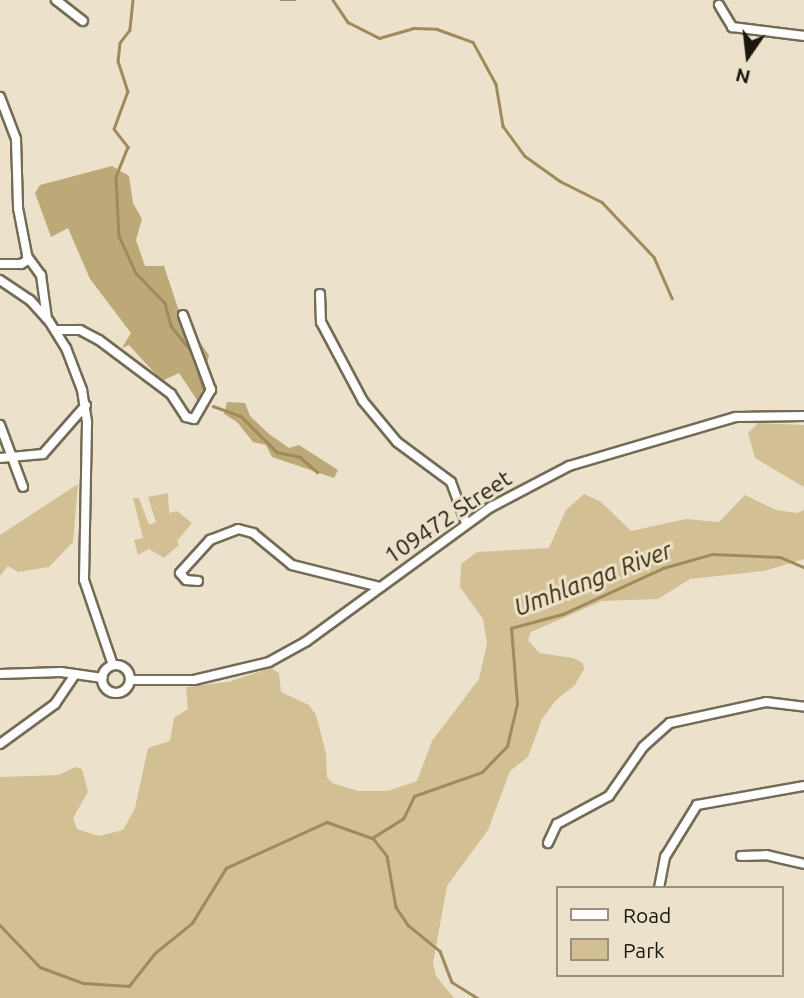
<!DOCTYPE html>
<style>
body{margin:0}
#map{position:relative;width:804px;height:998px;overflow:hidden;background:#ece2cc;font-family:Ubuntu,sans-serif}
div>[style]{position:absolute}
.green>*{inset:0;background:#d2bf93}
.forest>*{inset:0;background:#bda877}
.stream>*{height:2.5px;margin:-1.25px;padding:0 1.25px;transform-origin:1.25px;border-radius:1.25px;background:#9e8a5a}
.roads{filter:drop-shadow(2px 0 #746b57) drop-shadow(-2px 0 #746b57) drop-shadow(0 2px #746b57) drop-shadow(0 -2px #746b57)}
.minor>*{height:8px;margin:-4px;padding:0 4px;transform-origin:4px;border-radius:4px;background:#fff}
.minor>.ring{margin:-4px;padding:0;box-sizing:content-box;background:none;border:8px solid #fff;border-radius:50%}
span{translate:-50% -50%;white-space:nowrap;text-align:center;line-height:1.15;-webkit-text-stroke:6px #ece2cc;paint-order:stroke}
.street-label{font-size:23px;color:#1a170f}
.water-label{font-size:24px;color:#382900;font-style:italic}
.legend{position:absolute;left:556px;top:886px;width:228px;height:91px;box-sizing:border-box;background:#ece2cc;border:2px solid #989180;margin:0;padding:9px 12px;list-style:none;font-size:21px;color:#1a170f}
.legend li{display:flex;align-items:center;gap:14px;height:35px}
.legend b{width:35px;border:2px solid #989180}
.north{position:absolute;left:713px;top:21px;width:70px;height:70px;-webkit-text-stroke:5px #ece2cc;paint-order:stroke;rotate:194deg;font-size:19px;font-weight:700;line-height:28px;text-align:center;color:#1a170f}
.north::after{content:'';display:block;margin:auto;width:24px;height:32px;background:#1a170f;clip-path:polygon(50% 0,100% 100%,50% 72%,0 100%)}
</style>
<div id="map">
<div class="green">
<div style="clip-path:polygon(758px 423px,804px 425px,804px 487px,755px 458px,748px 433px)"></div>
<div style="clip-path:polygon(78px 484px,73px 542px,49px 567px,18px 572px,8px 566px,0 576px,0 535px)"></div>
<div style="clip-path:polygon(168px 493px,169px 513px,177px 511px,192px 523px,177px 541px,179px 545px,164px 558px,149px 549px,138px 555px,134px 540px,143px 538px,133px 498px,139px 498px,149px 525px,156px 522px,148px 497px)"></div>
<div style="clip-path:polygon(584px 494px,601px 502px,631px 531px,686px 519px,719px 522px,745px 495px,776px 510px,797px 513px,804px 510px,804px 559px,764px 571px,690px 579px,658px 599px,602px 601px,531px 632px,528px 640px,539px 653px,573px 658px,583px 663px,584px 669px,575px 685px,556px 700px,542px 719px,528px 757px,510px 771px,488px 830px,447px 886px,433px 963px,436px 976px,454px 998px,0 998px,0 777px,59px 775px,75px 767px,82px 769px,88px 792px,73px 818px,77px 829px,99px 836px,123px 830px,135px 808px,148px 748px,170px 741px,174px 718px,188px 709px,186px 687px,228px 682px,271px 668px,279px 673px,281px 692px,309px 705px,316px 715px,326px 753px,327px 777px,332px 783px,358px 791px,388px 791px,417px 781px,432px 741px,479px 679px,487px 643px,483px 619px,460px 587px,461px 564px,477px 552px,549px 548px,566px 510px)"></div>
</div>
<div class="forest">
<div style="clip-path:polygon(112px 166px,129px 176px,133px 203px,142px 219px,136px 240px,145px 266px,164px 266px,180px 314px,209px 355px,199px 403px,179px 373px,162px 381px,129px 345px,122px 348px,131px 333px,90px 279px,68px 228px,51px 237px,35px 193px,40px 185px)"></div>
<div style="clip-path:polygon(227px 402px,245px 403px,250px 416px,269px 434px,289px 448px,299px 445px,338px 470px,334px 478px,272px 457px,266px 445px,253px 442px,237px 422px,224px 414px)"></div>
</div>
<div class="stream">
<div style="left:133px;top:0;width:30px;rotate:96deg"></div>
<div style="left:130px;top:30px;width:16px;rotate:128deg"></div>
<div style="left:120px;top:43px;width:18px;rotate:96deg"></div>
<div style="left:118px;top:61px;width:32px;rotate:72deg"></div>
<div style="left:128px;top:91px;width:40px;rotate:110.2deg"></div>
<div style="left:114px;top:129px;width:23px;rotate:52deg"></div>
<div style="left:128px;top:147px;width:32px;rotate:112deg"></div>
<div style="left:116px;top:177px;width:59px;rotate:87.1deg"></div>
<div style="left:119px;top:236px;width:41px;rotate:65.3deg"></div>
<div style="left:136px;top:273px;width:42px;rotate:46deg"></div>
<div style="left:165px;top:303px;width:24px;rotate:75deg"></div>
<div style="left:171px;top:326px;width:35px;rotate:51deg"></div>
<div style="left:193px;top:353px;width:42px;rotate:73.3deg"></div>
<div style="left:281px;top:0;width:14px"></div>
<div style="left:333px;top:0;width:27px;rotate:56deg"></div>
<div style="left:348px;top:22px;width:35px;rotate:27deg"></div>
<div style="left:379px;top:38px;width:35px;rotate:-16deg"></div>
<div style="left:413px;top:28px;width:24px;rotate:2deg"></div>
<div style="left:437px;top:29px;width:38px;rotate:20deg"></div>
<div style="left:473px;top:42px;width:48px;rotate:61.3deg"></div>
<div style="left:496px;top:84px;width:43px;rotate:80.5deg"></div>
<div style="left:503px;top:126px;width:37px;rotate:54deg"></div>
<div style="left:525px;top:156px;width:43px;rotate:35.5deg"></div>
<div style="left:560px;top:181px;width:47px;rotate:26.6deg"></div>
<div style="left:602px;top:202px;width:76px;rotate:46.6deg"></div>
<div style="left:654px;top:257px;width:45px;rotate:66.3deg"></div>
<div style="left:213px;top:406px;width:30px;rotate:20deg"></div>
<div style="left:241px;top:416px;width:51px;rotate:45deg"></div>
<div style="left:277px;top:452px;width:24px;rotate:12deg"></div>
<div style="left:300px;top:457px;width:23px;rotate:41deg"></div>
<div style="left:373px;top:838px;width:23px;rotate:52deg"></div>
<div style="left:387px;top:856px;width:52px;rotate:80deg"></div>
<div style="left:396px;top:907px;width:22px;rotate:56deg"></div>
<div style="left:408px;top:925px;width:41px;rotate:39.1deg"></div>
<div style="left:440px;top:951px;width:33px;rotate:69deg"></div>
<div style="left:452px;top:982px;width:31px;rotate:32deg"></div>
<div style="left:0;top:925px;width:58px;rotate:46.4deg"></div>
<div style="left:40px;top:967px;width:46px;rotate:20.4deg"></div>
<div style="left:83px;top:983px;width:46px;rotate:3.7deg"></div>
<div style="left:129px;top:986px;width:42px;rotate:-51.8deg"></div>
<div style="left:155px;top:953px;width:48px;rotate:-39deg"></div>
<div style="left:192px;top:923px;width:65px;rotate:-58.3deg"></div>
<div style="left:226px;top:868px;width:111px;rotate:-24.5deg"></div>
<div style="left:327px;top:822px;width:48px;rotate:19.6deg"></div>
<div style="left:372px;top:838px;width:36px;rotate:-32deg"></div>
<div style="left:403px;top:819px;width:25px;rotate:-64deg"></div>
<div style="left:414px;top:796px;width:72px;rotate:-19.4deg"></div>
<div style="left:482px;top:772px;width:36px;rotate:-46deg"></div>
<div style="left:507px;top:746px;width:43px;rotate:-76.6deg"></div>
<div style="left:517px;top:704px;width:76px;rotate:-94.5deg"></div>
<div style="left:511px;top:628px;width:54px;rotate:-15.1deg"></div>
<div style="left:563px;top:614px;width:110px;rotate:-24.7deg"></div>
<div style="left:663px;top:568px;width:51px;rotate:-15.9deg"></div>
<div style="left:712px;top:554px;width:68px;rotate:2.5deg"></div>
<div style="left:780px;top:557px;width:26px;rotate:23deg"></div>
</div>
<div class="roads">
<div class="minor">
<div style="left:56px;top:0;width:34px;rotate:38deg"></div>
<div style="left:719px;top:5px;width:26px;rotate:59deg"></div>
<div style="left:732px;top:27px;width:73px;rotate:7.1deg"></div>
<div style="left:0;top:97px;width:45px;rotate:69.1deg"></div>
<div style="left:16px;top:139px;width:69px;rotate:88.3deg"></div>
<div style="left:18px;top:208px;width:53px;rotate:79.1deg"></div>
<div style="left:28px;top:260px;width:8px;rotate:150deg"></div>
<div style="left:21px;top:264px;width:21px;rotate:180deg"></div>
<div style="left:27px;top:256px;width:24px;rotate:54deg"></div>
<div style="left:41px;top:275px;width:44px;rotate:82.2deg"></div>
<div style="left:0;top:280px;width:36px;rotate:34deg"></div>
<div style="left:30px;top:300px;width:28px;rotate:48deg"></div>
<div style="left:49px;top:321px;width:32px;rotate:58deg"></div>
<div style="left:66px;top:348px;width:45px;rotate:69.1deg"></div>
<div style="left:82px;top:390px;width:33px;rotate:81deg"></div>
<div style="left:87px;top:423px;width:157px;rotate:91.1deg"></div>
<div style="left:84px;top:580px;width:90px;rotate:71.2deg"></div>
<div style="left:320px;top:294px;width:28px;rotate:88deg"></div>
<div style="left:321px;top:322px;width:89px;rotate:62deg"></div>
<div style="left:363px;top:401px;width:53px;rotate:50.3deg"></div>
<div style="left:397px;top:442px;width:67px;rotate:36.5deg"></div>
<div style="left:451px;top:482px;width:44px;rotate:69.9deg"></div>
<div style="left:55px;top:330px;width:25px"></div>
<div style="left:80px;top:330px;width:21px;rotate:28deg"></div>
<div style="left:99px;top:340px;width:90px;rotate:36.9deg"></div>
<div style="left:171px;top:394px;width:27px;rotate:57deg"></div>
<div style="left:186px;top:417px;width:8px;rotate:14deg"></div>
<div style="left:194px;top:419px;width:34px;rotate:-60deg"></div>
<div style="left:211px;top:390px;width:80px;rotate:-110.5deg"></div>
<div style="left:0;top:425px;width:66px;rotate:69.6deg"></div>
<div style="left:0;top:458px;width:43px;rotate:-5.3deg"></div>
<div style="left:43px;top:454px;width:65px;rotate:-48.7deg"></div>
<div style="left:198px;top:581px;width:12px;rotate:-175deg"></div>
<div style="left:186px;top:580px;width:9px;rotate:-131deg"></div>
<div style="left:180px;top:573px;width:45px;rotate:-47.7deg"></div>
<div style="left:210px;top:540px;width:30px;rotate:-21deg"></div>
<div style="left:238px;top:529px;width:16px;rotate:15deg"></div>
<div style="left:253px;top:533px;width:50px;rotate:39.4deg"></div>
<div style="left:292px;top:565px;width:91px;rotate:14deg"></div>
<div class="ring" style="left:102px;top:665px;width:20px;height:20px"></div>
<div style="left:0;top:674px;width:61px;rotate:-1.9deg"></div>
<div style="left:61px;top:672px;width:42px;rotate:8.1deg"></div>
<div style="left:130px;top:680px;width:64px"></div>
<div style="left:194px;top:680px;width:77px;rotate:-13.5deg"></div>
<div style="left:269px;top:662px;width:43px;rotate:-28.9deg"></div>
<div style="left:307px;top:641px;width:228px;rotate:-36.1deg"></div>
<div style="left:491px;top:507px;width:88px;rotate:-27.7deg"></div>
<div style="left:569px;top:466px;width:174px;rotate:-16.4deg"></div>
<div style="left:736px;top:417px;width:68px;rotate:-0.8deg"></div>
<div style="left:0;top:744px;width:68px;rotate:-36deg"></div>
<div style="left:55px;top:704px;width:36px;rotate:-56deg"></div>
<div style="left:548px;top:843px;width:21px;rotate:-65deg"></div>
<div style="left:557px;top:824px;width:59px;rotate:-28.3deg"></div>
<div style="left:609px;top:796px;width:60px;rotate:-55.2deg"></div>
<div style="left:643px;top:747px;width:36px;rotate:-42deg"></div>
<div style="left:670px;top:723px;width:98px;rotate:-12.3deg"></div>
<div style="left:766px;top:702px;width:38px;rotate:7deg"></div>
<div style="left:741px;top:856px;width:25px;rotate:-2deg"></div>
<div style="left:766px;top:855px;width:39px;rotate:13deg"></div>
<div style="left:659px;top:888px;width:32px;rotate:-79deg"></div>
<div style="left:665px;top:857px;width:61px;rotate:-58.4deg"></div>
<div style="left:697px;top:805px;width:109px;rotate:-10.1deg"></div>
</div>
</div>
<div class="street-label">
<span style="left:448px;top:517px;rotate:-34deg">109472 Street</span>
</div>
<div class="water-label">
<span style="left:593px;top:579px;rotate:-21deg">Umhlanga River</span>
</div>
<ul class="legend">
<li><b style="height:9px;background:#fff"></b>Road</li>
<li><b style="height:19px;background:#d2bf93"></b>Park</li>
</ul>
<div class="north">N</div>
</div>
